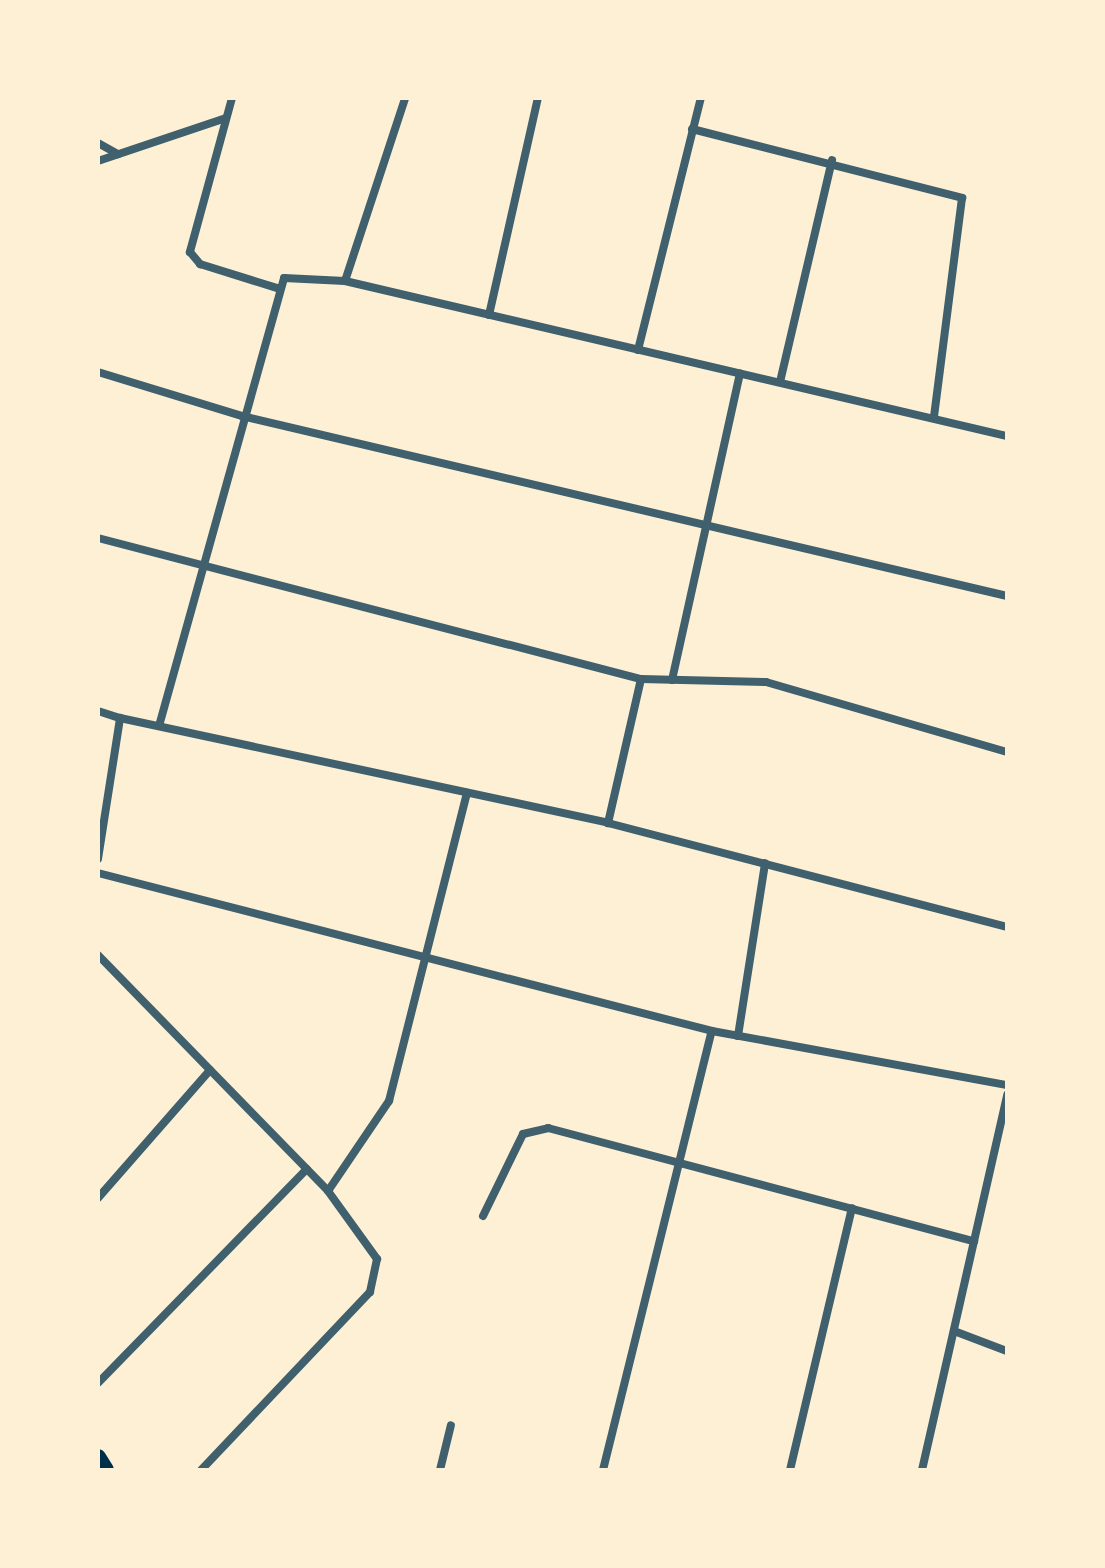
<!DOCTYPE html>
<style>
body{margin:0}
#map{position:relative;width:1105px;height:1568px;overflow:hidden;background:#fdf0d5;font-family:"Fira Sans",sans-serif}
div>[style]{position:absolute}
.minor>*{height:8px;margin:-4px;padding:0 4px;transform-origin:4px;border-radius:4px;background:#3f606c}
.secondary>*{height:16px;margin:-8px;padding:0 8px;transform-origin:8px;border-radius:8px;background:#003049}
span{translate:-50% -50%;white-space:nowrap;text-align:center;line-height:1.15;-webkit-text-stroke:6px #fdf0d5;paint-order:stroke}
.frame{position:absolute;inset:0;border:100px solid #fdf0d5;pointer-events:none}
</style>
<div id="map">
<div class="minor">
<div style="left:232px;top:98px;width:160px;rotate:105.3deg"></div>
<div style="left:190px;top:252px;width:16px;rotate:50deg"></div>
<div style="left:200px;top:264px;width:81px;rotate:17.3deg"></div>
<div style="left:692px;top:129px;width:279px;rotate:14.3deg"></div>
<div style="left:962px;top:198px;width:222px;rotate:97.3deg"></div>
<div style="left:98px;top:143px;width:23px;rotate:29deg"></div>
<div style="left:98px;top:161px;width:135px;rotate:-18.6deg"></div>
<div style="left:345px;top:281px;width:193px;rotate:-71.8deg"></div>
<div style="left:489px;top:315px;width:222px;rotate:-77.3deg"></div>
<div style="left:638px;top:350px;width:260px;rotate:-76deg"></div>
<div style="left:98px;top:372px;width:151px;rotate:17deg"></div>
<div style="left:242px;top:416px;width:786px;rotate:13.24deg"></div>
<div style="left:780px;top:382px;width:228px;rotate:-76.8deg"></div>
<div style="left:98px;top:538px;width:561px;rotate:14.56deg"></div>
<div style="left:672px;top:680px;width:314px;rotate:-77.5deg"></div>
<div style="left:98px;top:711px;width:23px;rotate:18deg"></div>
<div style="left:159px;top:726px;width:465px;rotate:-74.4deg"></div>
<div style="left:284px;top:278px;width:61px;rotate:2.8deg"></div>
<div style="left:345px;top:281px;width:680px;rotate:13.18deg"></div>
<div style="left:1007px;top:752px;width:251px;rotate:-163.8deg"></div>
<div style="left:766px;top:682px;width:125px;rotate:-178.6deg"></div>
<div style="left:641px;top:679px;width:148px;rotate:102.9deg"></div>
<div style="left:608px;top:823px;width:412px;rotate:14.6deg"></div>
<div style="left:98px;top:859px;width:143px;rotate:-81.1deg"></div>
<div style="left:120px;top:718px;width:499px;rotate:12.1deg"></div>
<div style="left:98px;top:873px;width:634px;rotate:14.43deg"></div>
<div style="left:98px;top:955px;width:330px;rotate:45.7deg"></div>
<div style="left:328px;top:1191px;width:84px;rotate:54.2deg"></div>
<div style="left:377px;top:1259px;width:34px;rotate:102deg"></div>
<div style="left:370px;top:1292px;width:245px;rotate:133.5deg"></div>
<div style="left:738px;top:1036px;width:175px;rotate:-81.1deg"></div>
<div style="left:328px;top:1191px;width:109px;rotate:-55.9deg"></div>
<div style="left:389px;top:1101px;width:318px;rotate:-75.8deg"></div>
<div style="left:98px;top:1198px;width:170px;rotate:-48.8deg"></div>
<div style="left:483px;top:1216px;width:91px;rotate:-64deg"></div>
<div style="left:523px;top:1134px;width:26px;rotate:-13deg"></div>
<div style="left:548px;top:1128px;width:441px;rotate:14.9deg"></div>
<div style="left:954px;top:1331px;width:57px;rotate:20.7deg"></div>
<div style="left:98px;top:1383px;width:299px;rotate:-45.7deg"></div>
<div style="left:440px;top:1470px;width:46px;rotate:-76.3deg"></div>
<div style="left:603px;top:1470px;width:452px;rotate:-76.1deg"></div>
<div style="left:712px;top:1031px;width:300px;rotate:10.4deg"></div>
<div style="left:790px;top:1470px;width:269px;rotate:-76.7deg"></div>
<div style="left:922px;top:1470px;width:385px;rotate:-77.2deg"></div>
</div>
<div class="secondary">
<div style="left:98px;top:1457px;width:15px;rotate:58deg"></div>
</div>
<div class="frame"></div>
</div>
